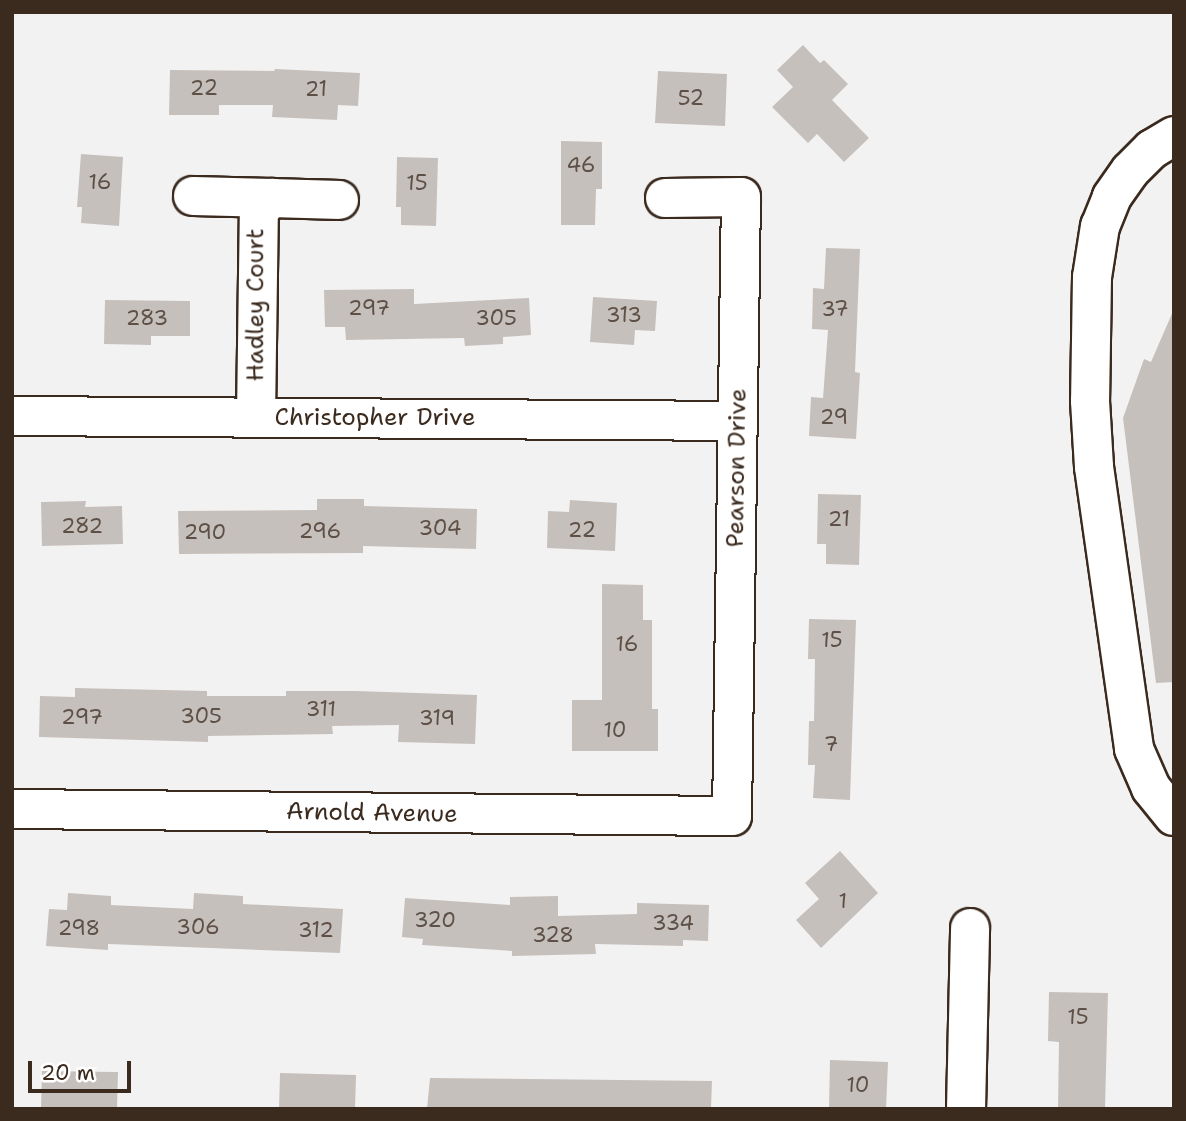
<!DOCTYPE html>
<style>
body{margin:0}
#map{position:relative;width:1186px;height:1121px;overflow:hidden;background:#f3f2f2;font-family:"Shantell Sans",sans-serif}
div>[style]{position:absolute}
.building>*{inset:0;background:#c6c0bd}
.roads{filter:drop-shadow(2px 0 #3b2a1e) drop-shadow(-2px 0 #3b2a1e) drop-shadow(0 2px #3b2a1e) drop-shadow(0 -2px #3b2a1e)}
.minor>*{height:38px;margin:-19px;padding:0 19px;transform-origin:19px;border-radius:19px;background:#fff}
span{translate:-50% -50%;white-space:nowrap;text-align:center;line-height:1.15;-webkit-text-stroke:5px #fff;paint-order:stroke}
.number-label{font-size:21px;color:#5e5046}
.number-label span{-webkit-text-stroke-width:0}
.street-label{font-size:24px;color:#3b2a1e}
.frame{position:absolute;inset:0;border:14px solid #3b2a1e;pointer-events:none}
.scale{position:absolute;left:28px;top:1061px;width:103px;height:32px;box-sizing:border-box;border:4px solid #3b2a1e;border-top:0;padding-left:9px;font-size:21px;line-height:24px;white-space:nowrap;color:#3b2a1e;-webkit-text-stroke:5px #fff;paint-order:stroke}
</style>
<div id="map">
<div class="building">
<div style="clip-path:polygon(803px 45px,820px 63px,824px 60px,848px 84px,832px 100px,869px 138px,844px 162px,817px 134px,808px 143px,772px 107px,793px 87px,777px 70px)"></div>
<div style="clip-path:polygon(275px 69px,360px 73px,358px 106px,338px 105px,337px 120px,272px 117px,273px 105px,219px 105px,219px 115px,169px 115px,170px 70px,274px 71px)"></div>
<div style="clip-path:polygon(658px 71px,727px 74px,725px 126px,655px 123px)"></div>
<div style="clip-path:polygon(561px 141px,602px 142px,602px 189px,596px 189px,595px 225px,561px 225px)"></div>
<div style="clip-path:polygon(81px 154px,123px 157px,119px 226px,81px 223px,82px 207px,77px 207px)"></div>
<div style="clip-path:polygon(397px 157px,438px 158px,436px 226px,401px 225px,401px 207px,396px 207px)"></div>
<div style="clip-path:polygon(826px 248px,860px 249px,855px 372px,860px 373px,856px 439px,809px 436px,811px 397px,823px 398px,828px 330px,812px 329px,813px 288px,824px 289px)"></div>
<div style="clip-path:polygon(414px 289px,414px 304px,529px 298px,531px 335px,503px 337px,503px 344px,465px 346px,464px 338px,346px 340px,345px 327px,325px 327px,324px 290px)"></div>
<div style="clip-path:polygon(593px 297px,657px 301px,655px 331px,635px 330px,634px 345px,590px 342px)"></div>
<div style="clip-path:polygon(105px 300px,190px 301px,190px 336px,151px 336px,151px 345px,104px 344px)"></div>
<div style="clip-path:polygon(1174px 309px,1174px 682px,1156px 683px,1123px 418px,1144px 359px,1151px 362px)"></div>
<div style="clip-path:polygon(818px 494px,861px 495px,859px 565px,826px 564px,826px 544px,817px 544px)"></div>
<div style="clip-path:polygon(317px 499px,364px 499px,364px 506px,477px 509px,476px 549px,363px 546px,363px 553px,179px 554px,178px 511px,317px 510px)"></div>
<div style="clip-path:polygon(570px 500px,617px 503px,615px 551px,547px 548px,548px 511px,569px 512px)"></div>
<div style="clip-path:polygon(86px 501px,85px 507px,122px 506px,123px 544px,42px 546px,41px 502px)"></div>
<div style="clip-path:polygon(602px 584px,643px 585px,643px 620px,652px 620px,652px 709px,658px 709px,658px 751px,572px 751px,572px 700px,602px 700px)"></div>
<div style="clip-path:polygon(809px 619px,856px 620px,850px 800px,813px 798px,815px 765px,808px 765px,809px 721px,814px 721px,815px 659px,808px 659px)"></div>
<div style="clip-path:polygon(75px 688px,207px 691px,207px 696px,286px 696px,286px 691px,356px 691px,477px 695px,475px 744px,398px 742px,399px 725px,332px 726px,333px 734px,208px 736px,208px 742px,39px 737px,40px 696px,75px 697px)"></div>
<div style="clip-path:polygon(840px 851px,878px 893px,821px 948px,796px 920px,819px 899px,805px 883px)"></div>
<div style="clip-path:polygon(68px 893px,111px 896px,111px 905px,193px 909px,194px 893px,243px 896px,243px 904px,343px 909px,340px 953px,108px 944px,108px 950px,46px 946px,49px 909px,67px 910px)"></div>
<div style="clip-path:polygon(558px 896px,558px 916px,637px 914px,637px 903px,709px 905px,708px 941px,683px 940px,683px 946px,595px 944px,596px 954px,512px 956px,512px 951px,422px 945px,423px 939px,402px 937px,405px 898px,510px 905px,510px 897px)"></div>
<div style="clip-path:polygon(1049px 992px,1108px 993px,1105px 1109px,1058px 1109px,1059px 1042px,1048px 1041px)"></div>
<div style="clip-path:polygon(830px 1060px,888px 1062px,886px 1109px,829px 1109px)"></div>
<div style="clip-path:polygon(42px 1071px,118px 1072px,117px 1109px,41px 1109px)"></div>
<div style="clip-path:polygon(280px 1073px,356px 1075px,355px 1109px,279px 1109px)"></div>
<div style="clip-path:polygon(430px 1078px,712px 1081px,711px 1109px,427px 1109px)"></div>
</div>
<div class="roads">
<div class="minor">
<div style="left:1174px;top:136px;width:26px;rotate:149deg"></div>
<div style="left:1152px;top:149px;width:31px;rotate:135deg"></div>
<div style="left:1130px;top:171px;width:32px;rotate:125deg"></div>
<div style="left:1112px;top:197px;width:31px;rotate:112deg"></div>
<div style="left:1100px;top:226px;width:52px;rotate:98.9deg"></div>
<div style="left:1092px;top:277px;width:124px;rotate:90.9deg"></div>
<div style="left:1090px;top:401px;width:66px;rotate:86.5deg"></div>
<div style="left:1094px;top:467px;width:285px;rotate:81.9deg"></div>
<div style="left:1134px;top:749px;width:43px;rotate:66.4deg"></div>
<div style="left:1151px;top:788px;width:36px;rotate:51deg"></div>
<div style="left:193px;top:196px;width:79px;rotate:1.5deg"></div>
<div style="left:12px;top:416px;width:726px;rotate:0.39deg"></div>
<div style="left:256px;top:417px;width:207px;rotate:-89.2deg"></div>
<div style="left:259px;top:210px;width:18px;rotate:-43deg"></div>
<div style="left:272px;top:198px;width:67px;rotate:1.7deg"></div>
<div style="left:12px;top:809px;width:720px;rotate:0.56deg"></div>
<div style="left:732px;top:816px;width:619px;rotate:-89.17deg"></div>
<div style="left:741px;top:197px;width:76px;rotate:179.2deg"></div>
<div style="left:966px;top:1109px;width:181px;rotate:-88.7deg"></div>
</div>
</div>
<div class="number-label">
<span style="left:204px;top:88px">22</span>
<span style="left:316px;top:89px">21</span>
<span style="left:691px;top:98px">52</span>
<span style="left:581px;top:165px">46</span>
<span style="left:100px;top:182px">16</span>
<span style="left:417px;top:183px">15</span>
<span style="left:369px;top:308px">297</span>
<span style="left:835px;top:309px">37</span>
<span style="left:624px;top:315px">313</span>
<span style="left:147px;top:318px">283</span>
<span style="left:496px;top:318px">305</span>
<span style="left:834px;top:417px">29</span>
<span style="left:839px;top:519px">21</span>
<span style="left:82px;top:526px">282</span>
<span style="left:440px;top:528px">304</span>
<span style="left:582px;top:530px">22</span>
<span style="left:320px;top:531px">296</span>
<span style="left:205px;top:532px">290</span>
<span style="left:832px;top:640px">15</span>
<span style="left:627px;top:644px">16</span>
<span style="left:321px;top:709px">311</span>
<span style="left:201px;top:716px">305</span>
<span style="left:82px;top:717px">297</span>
<span style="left:437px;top:718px">319</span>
<span style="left:615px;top:730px">10</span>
<span style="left:831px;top:744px">7</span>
<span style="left:843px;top:901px">1</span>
<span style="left:435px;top:920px">320</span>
<span style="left:673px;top:923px">334</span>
<span style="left:198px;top:927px">306</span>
<span style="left:79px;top:928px">298</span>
<span style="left:316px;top:930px">312</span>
<span style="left:553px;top:935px">328</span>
<span style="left:1078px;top:1017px">15</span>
<span style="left:858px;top:1085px">10</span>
</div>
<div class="street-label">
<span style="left:256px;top:305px;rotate:-90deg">Hadley Court</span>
<span style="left:375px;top:418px">Christopher Drive</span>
<span style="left:737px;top:468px;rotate:-89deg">Pearson Drive</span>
<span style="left:372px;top:813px;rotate:1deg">Arnold Avenue</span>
</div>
<div class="frame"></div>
<div class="scale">20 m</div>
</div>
